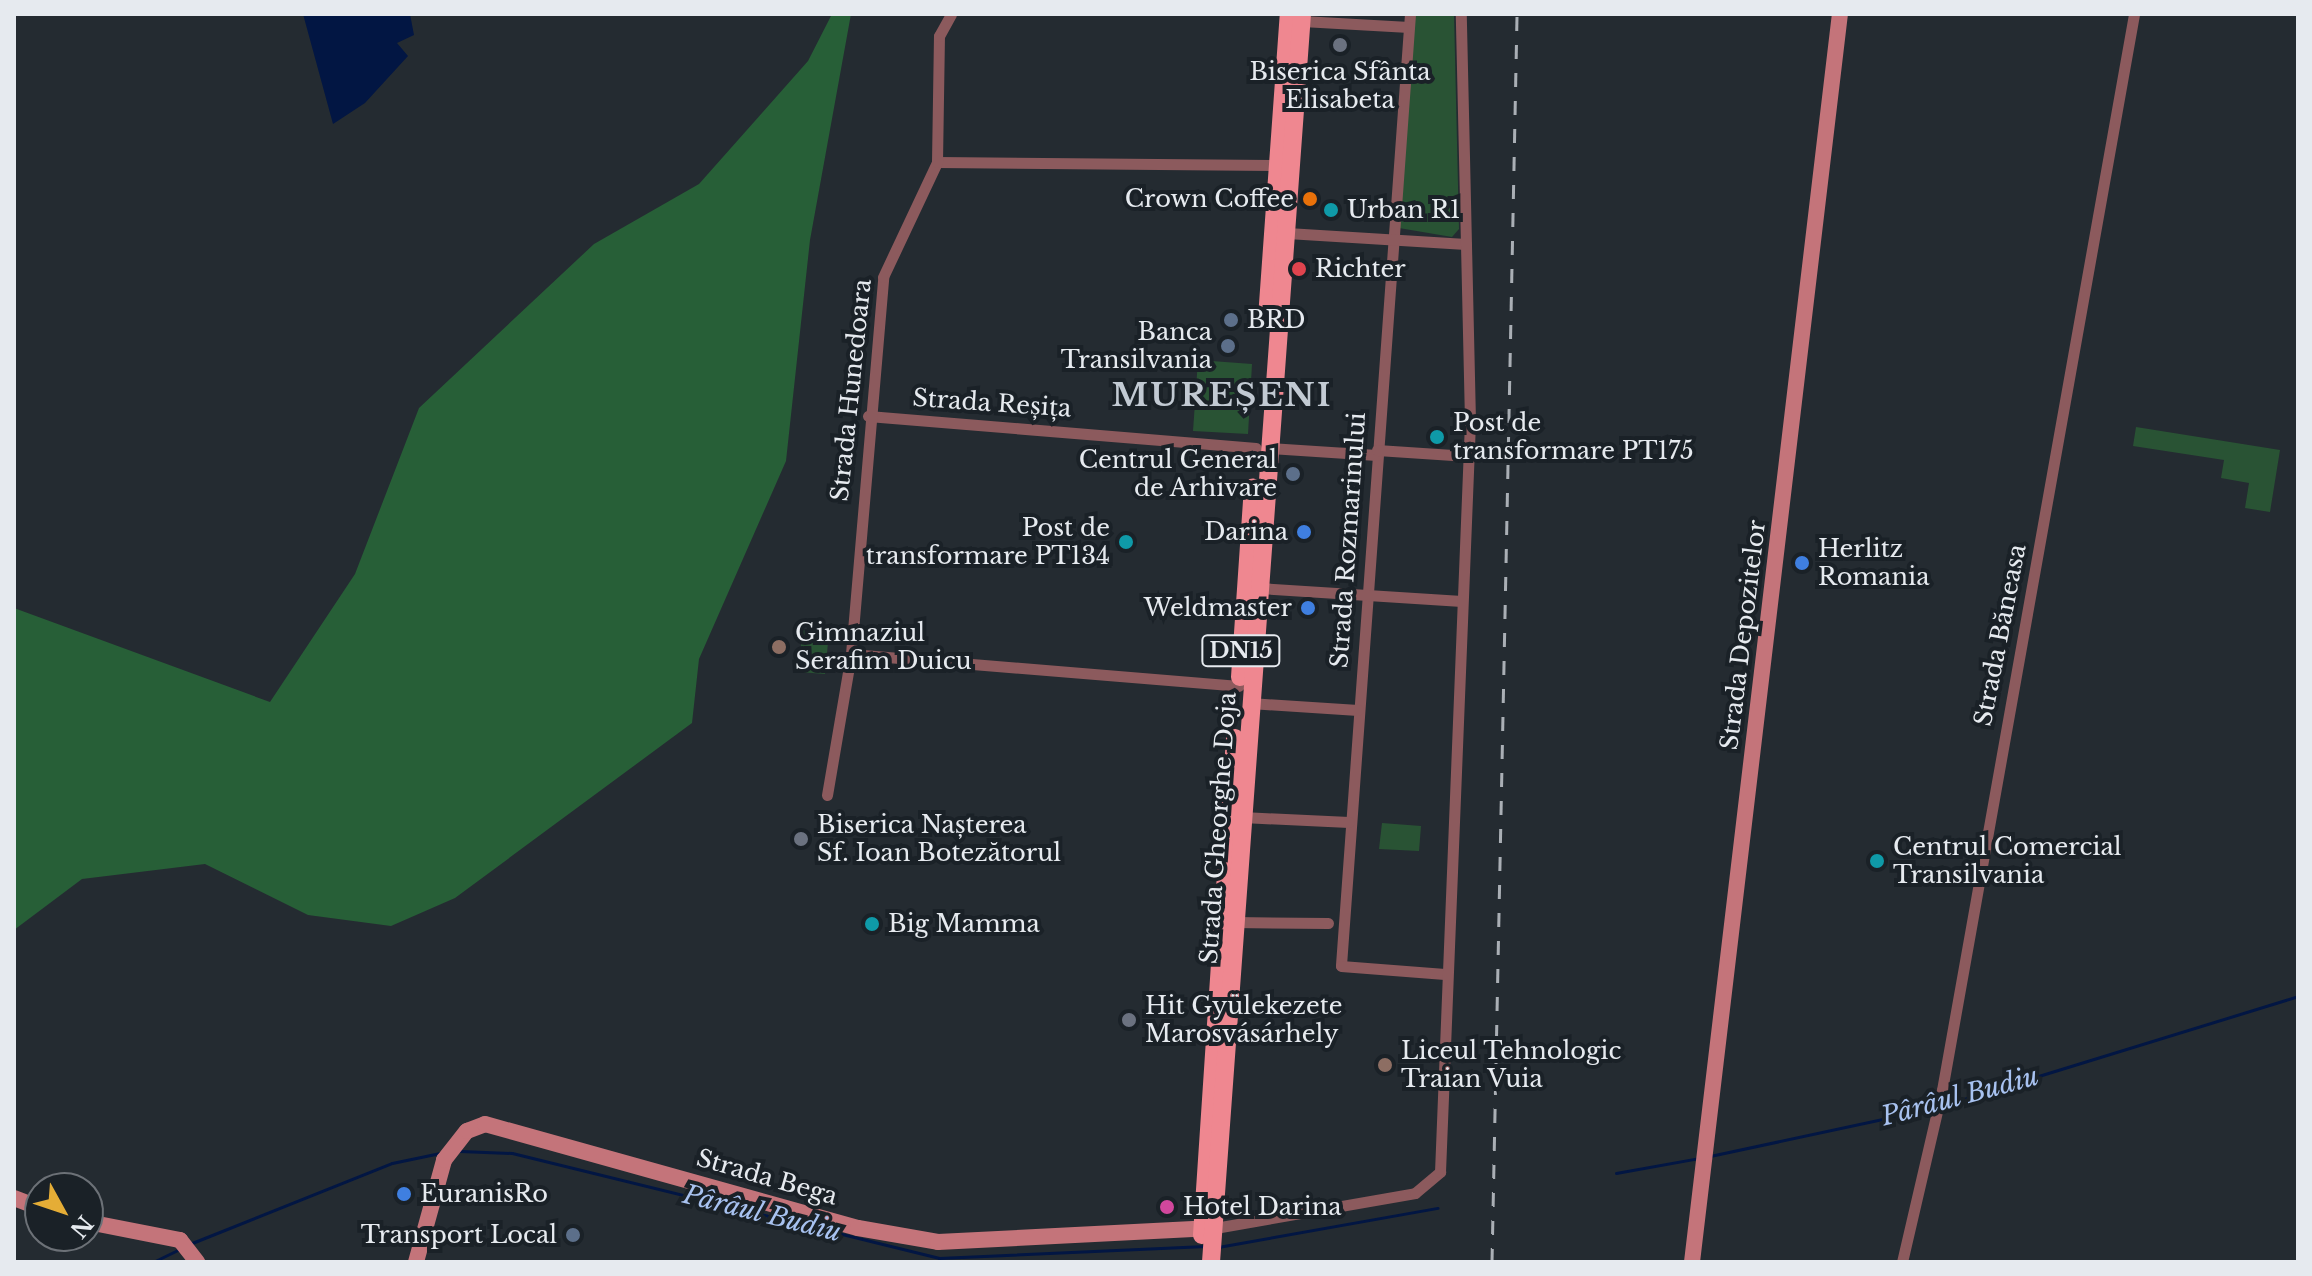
<!DOCTYPE html>
<meta charset="utf-8">
<style>
body{margin:0}
#map{position:relative;width:2312px;height:1276px;overflow:hidden;background:#242b31;font-family:"Libre Baskerville",serif}
div>[style]{position:absolute}
.green>*{inset:0;background:#295334}
.forest>*{inset:0;background:#275f37}
.water>*{inset:0;background:#021643}
.stream>*{height:3px;margin:-1.5px;padding:0 1.5px;transform-origin:1.5px;border-radius:1.5px;background:#021643}
.street>*{height:11px;margin:-5.5px;padding:0 5.5px;transform-origin:5.5px;border-radius:5.5px;background:#8c5a5d}
.secondary>*{height:16px;margin:-8px;padding:0 8px;transform-origin:8px;border-radius:8px;background:#c4747a}
.primary>*{height:18px;margin:-9px;padding:0 9px;transform-origin:9px;border-radius:9px;background:#ef8790}
.rail>*{height:3px;margin-top:-1.5px;transform-origin:0;background:repeating-linear-gradient(90deg,#aaafb5 0 14px,transparent 0 28px)}
.dots>*{width:22px;height:22px;translate:-50% -50%;box-sizing:border-box;border:4px solid #1a2127;border-radius:50%}
span{translate:-50% -50%;white-space:nowrap;text-align:center;line-height:1.15;-webkit-text-stroke:8px #1a2127;paint-order:stroke}
.shield-label span{padding:2px 6px;background:#1a2127;border:2px solid;border-radius:6px;-webkit-text-stroke-width:0}
.shield-label{font-size:22px;color:#e6eaef;font-weight:700}
.poi-label{font-size:24px;color:#e6eaef}
.right{translate:-100% -50%;text-align:right}
.left{translate:0 -50%;text-align:left}
.street-label{font-size:24px;color:#e6eaef}
.water-label{font-size:26px;color:#a8c2f0;font-style:italic}
.district-label{font-size:32px;color:#c2cad3;font-weight:700;letter-spacing:2px}
.frame{position:absolute;inset:0;border:16px solid #e6eaef;pointer-events:none}
.north{position:absolute;left:24px;top:1172px;width:80px;height:80px;box-sizing:border-box;background:#1a2127;border:2px solid #6c7177;border-radius:50%;rotate:130deg;font-size:22px;font-weight:700;line-height:32px;text-align:center;color:#e6eaef}
.north::after{content:'';display:block;margin:auto;width:28px;height:36px;background:#e5ad36;clip-path:polygon(50% 0,100% 100%,50% 72%,0 100%)}
</style>
<div id="map">
<div class="green">
<div style="clip-path:polygon(1414px 14px,1454px 14px,1459px 229px,1452px 237px,1399px 228px)"></div>
<div style="clip-path:polygon(1198px 360px,1252px 364px,1248px 434px,1193px 431px)"></div>
<div style="clip-path:polygon(2136px 427px,2280px 450px,2270px 512px,2245px 508px,2249px 483px,2221px 478px,2224px 460px,2133px 446px)"></div>
<div style="clip-path:polygon(802px 630px,829px 632px,825px 674px,799px 672px)"></div>
<div style="clip-path:polygon(1382px 823px,1421px 826px,1419px 851px,1379px 849px)"></div>
</div>
<div class="forest">
<div style="clip-path:polygon(832px 14px,851px 14px,810px 240px,786px 461px,699px 659px,692px 723px,455px 898px,391px 926px,308px 915px,205px 864px,82px 879px,14px 930px,14px 608px,270px 702px,355px 574px,419px 408px,594px 244px,699px 184px,808px 61px)"></div>
</div>
<div class="water">
<div style="clip-path:polygon(303px 14px,410px 14px,414px 35px,397px 43px,408px 56px,365px 103px,333px 124px)"></div>
</div>
<div class="stream">
<div style="left:1941px;top:1106px;width:374px;rotate:-17.1deg"></div>
<div style="left:460px;top:1151px;width:52px;rotate:2.2deg"></div>
<div style="left:512px;top:1153px;width:440px;rotate:13.8deg"></div>
<div style="left:939px;top:1258px;width:267px;rotate:-2.6deg"></div>
<div style="left:1710px;top:1156px;width:229px;rotate:-12.1deg"></div>
<div style="left:1616px;top:1173px;width:84px;rotate:-10.2deg"></div>
<div style="left:192px;top:1243px;width:215px;rotate:-21.8deg"></div>
<div style="left:392px;top:1163px;width:49px;rotate:-11.8deg"></div>
<div style="left:1218px;top:1247px;width:223px;rotate:-10.1deg"></div>
<div style="left:153px;top:1262px;width:28px;rotate:-26deg"></div>
</div>
<div class="street">
<div style="left:1410px;top:14px;width:954px;rotate:94.15deg"></div>
<div style="left:1341px;top:966px;width:104px;rotate:4.4deg"></div>
<div style="left:1302px;top:21px;width:107px;rotate:3.2deg"></div>
<div style="left:937px;top:162px;width:347px;rotate:0.5deg"></div>
<div style="left:1287px;top:233px;width:179px;rotate:3.5deg"></div>
<div style="left:868px;top:416px;width:389px;rotate:4.7deg"></div>
<div style="left:1268px;top:448px;width:109px;rotate:3.7deg"></div>
<div style="left:1377px;top:450px;width:91px;rotate:3.8deg"></div>
<div style="left:1259px;top:588px;width:203px;rotate:3.7deg"></div>
<div style="left:851px;top:654px;width:389px;rotate:4.7deg"></div>
<div style="left:1250px;top:703px;width:108px;rotate:3.7deg"></div>
<div style="left:827px;top:795px;width:143px;rotate:-80.3deg"></div>
<div style="left:851px;top:654px;width:378px;rotate:-85.1deg"></div>
<div style="left:883px;top:277px;width:127px;rotate:-64.8deg"></div>
<div style="left:937px;top:162px;width:126px;rotate:-89.1deg"></div>
<div style="left:939px;top:36px;width:25px;rotate:-61deg"></div>
<div style="left:1242px;top:817px;width:107px;rotate:2.7deg"></div>
<div style="left:1233px;top:922px;width:95px;rotate:0.6deg"></div>
<div style="left:1215px;top:1228px;width:203px;rotate:-9.9deg"></div>
<div style="left:1415px;top:1193px;width:33px;rotate:-40deg"></div>
<div style="left:1440px;top:1172px;width:752px;rotate:-87.71deg"></div>
<div style="left:1470px;top:421px;width:407px;rotate:-91.3deg"></div>
<div style="left:1902px;top:1262px;width:177px;rotate:-76.9deg"></div>
<div style="left:1942px;top:1090px;width:1093px;rotate:-79.88deg"></div>
</div>
<div class="secondary">
<div style="left:14px;top:1198px;width:28px;rotate:21deg"></div>
<div style="left:88px;top:1222px;width:94px;rotate:11.1deg"></div>
<div style="left:180px;top:1240px;width:28px;rotate:52deg"></div>
<div style="left:416px;top:1262px;width:106px;rotate:-74.6deg"></div>
<div style="left:444px;top:1160px;width:37px;rotate:-52deg"></div>
<div style="left:467px;top:1131px;width:19px;rotate:-21deg"></div>
<div style="left:485px;top:1124px;width:387px;rotate:15.6deg"></div>
<div style="left:858px;top:1228px;width:81px;rotate:9.9deg"></div>
<div style="left:938px;top:1242px;width:275px;rotate:-2.9deg"></div>
<div style="left:1692px;top:1262px;width:1257px;rotate:-83.24deg"></div>
</div>
<div class="primary">
<div style="left:1267px;top:318px;width:305px;rotate:-85.9deg"></div>
<div style="left:1240px;top:677px;width:190px;rotate:-86.1deg"></div>
<div style="left:1202px;top:1235px;width:498px;rotate:-86.2deg"></div>
<div style="left:1211px;top:1262px;width:1251px;rotate:-85.83deg"></div>
</div>
<div class="rail">
<div style="left:1492px;top:1262px;width:1248px;rotate:-88.85deg"></div>
</div>
<div class="dots">
<div style="left:1340px;top:45px;background:#6b7280"></div>
<div style="left:1310px;top:199px;background:#e8710a"></div>
<div style="left:1331px;top:210px;background:#0f9aa8"></div>
<div style="left:1299px;top:269px;background:#e0444e"></div>
<div style="left:1231px;top:320px;background:#5c6f8a"></div>
<div style="left:1228px;top:346px;background:#5c6f8a"></div>
<div style="left:1437px;top:437px;background:#0f9aa8"></div>
<div style="left:1293px;top:474px;background:#5c6f8a"></div>
<div style="left:1304px;top:532px;background:#3f7fe0"></div>
<div style="left:1126px;top:542px;background:#0f9aa8"></div>
<div style="left:1802px;top:563px;background:#3f7fe0"></div>
<div style="left:1308px;top:608px;background:#3f7fe0"></div>
<div style="left:779px;top:647px;background:#8d6e63"></div>
<div style="left:801px;top:839px;background:#6b7280"></div>
<div style="left:1877px;top:861px;background:#0f9aa8"></div>
<div style="left:872px;top:924px;background:#0f9aa8"></div>
<div style="left:1129px;top:1020px;background:#6b7280"></div>
<div style="left:1385px;top:1065px;background:#8d6e63"></div>
<div style="left:404px;top:1194px;background:#3f7fe0"></div>
<div style="left:1167px;top:1207px;background:#d1479c"></div>
<div style="left:573px;top:1235px;background:#5c6f8a"></div>
</div>
<div class="shield-label">
<span style="left:1241px;top:651px">DN15</span>
</div>
<div class="poi-label">
<span style="left:1340px;top:86px">Biserica Sfânta<br>Elisabeta</span>
<span class="right" style="left:1294px;top:199px">Crown Coffee</span>
<span class="left" style="left:1347px;top:210px">Urban R1</span>
<span class="left" style="left:1315px;top:269px">Richter</span>
<span class="left" style="left:1247px;top:320px">BRD</span>
<span class="right" style="left:1212px;top:346px">Banca<br>Transilvania</span>
<span class="left" style="left:1453px;top:437px">Post de<br>transformare PT175</span>
<span class="right" style="left:1277px;top:474px">Centrul General<br>de Arhivare</span>
<span class="right" style="left:1110px;top:542px">Post de<br>transformare PT134</span>
<span class="right" style="left:1288px;top:532px">Darina</span>
<span class="left" style="left:1818px;top:563px">Herlitz<br>Romania</span>
<span class="right" style="left:1292px;top:608px">Weldmaster</span>
<span class="left" style="left:795px;top:647px">Gimnaziul<br>Serafim Duicu</span>
<span class="left" style="left:817px;top:839px">Biserica Nașterea<br>Sf. Ioan Botezătorul</span>
<span class="left" style="left:1893px;top:861px">Centrul Comercial<br>Transilvania</span>
<span class="left" style="left:888px;top:924px">Big Mamma</span>
<span class="left" style="left:1145px;top:1020px">Hit Gyülekezete<br>Marosvásárhely</span>
<span class="left" style="left:1401px;top:1065px">Liceul Tehnologic<br>Traian Vuia</span>
<span class="left" style="left:420px;top:1194px">EuranisRo</span>
<span class="left" style="left:1183px;top:1207px">Hotel Darina</span>
<span class="right" style="left:557px;top:1235px">Transport Local</span>
</div>
<div class="street-label">
<span style="left:851px;top:390px;rotate:-84deg">Strada Hunedoara</span>
<span style="left:992px;top:403px;rotate:4deg">Strada Reșița</span>
<span style="left:1348px;top:540px;rotate:-86deg">Strada Rozmarinului</span>
<span style="left:1743px;top:635px;rotate:-83deg">Strada Depozitelor</span>
<span style="left:2000px;top:635px;rotate:-79deg">Strada Băneasa</span>
<span style="left:1218px;top:828px;rotate:-86deg">Strada Gheorghe Doja</span>
<span style="left:767px;top:1177px;rotate:16deg">Strada Bega</span>
</div>
<div class="water-label">
<span style="left:1960px;top:1097px;rotate:-15deg">Pârâul Budiu</span>
<span style="left:762px;top:1214px;rotate:14deg">Pârâul Budiu</span>
</div>
<div class="district-label">
<span style="left:1222px;top:395px">MUREȘENI</span>
</div>
<div class="frame"></div>
<div class="north">N</div>
</div>
